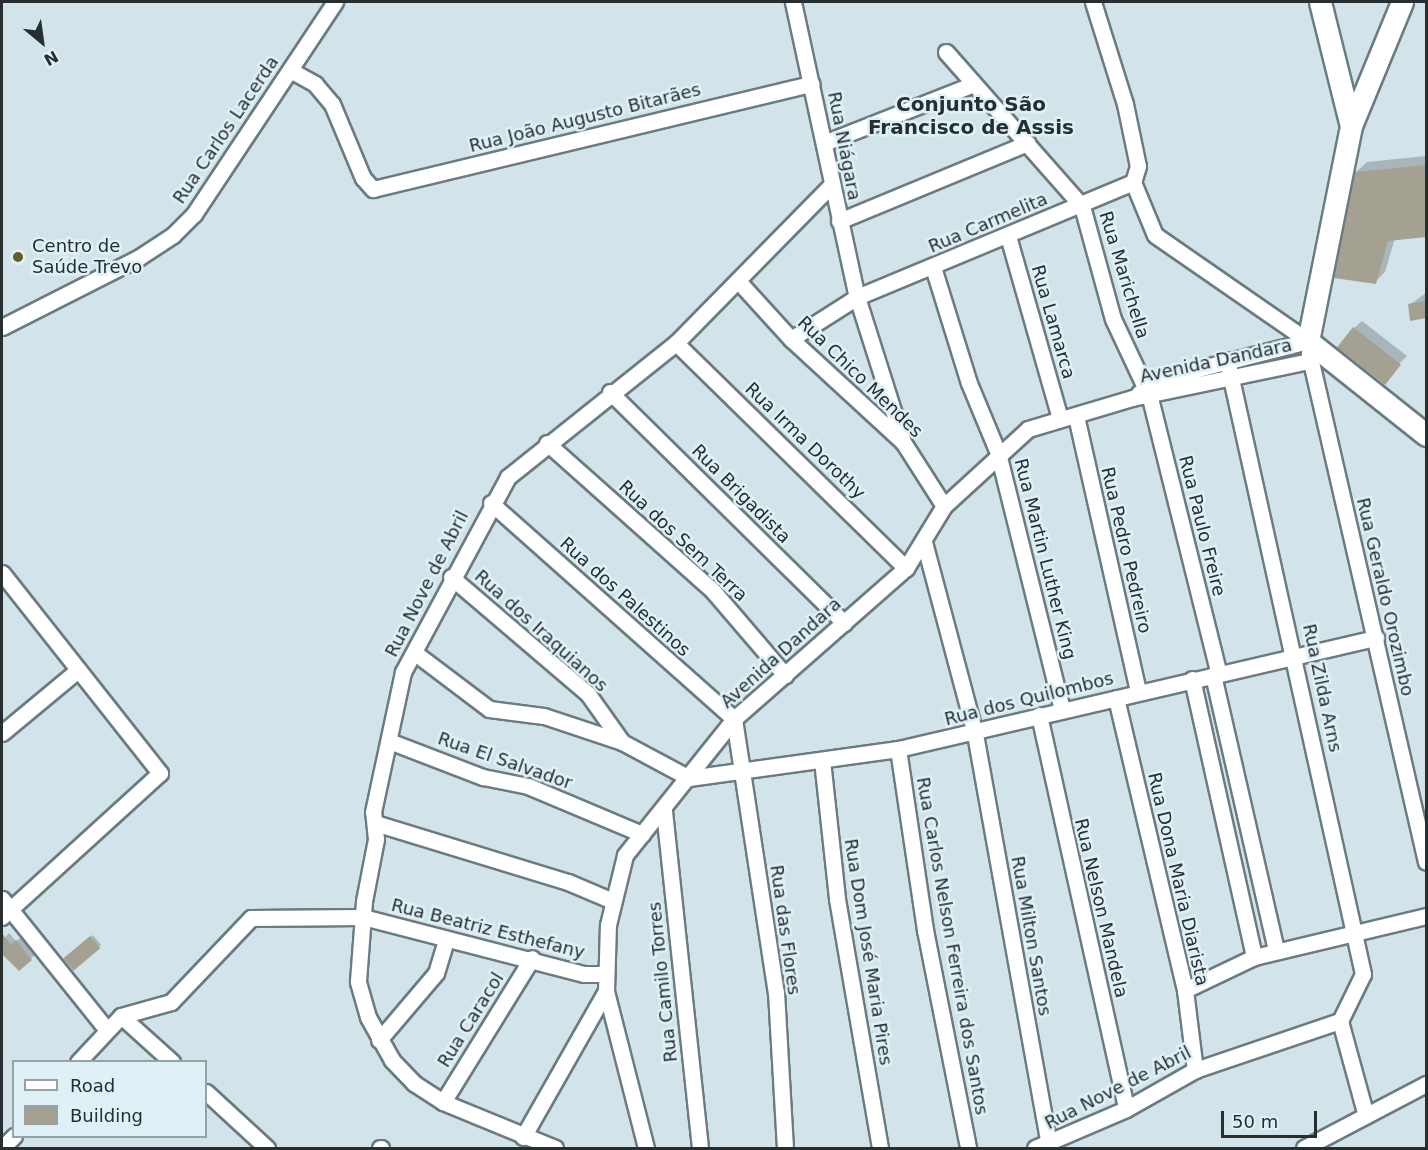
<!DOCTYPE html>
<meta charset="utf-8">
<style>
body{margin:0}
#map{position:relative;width:1428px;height:1150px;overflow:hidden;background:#d2e4ea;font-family:"DejaVu Sans",sans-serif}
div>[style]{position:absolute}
.shadow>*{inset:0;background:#0003;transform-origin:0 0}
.building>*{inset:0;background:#a4a193;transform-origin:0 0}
.roads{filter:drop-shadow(2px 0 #6b7b81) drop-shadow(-2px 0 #6b7b81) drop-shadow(0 2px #6b7b81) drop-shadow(0 -2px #6b7b81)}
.street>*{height:15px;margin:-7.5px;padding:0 7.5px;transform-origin:7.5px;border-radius:7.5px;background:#fff}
.secondary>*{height:21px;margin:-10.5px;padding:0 10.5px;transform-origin:10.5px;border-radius:10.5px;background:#fff}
.dots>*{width:16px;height:16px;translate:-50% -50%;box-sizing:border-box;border:3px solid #dff1f7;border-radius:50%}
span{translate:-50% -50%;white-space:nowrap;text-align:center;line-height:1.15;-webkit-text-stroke:5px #dff1f7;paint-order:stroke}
.street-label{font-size:18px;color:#272e30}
.poi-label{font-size:18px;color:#272e30}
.left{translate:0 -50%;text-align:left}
.neighbourhood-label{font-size:20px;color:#272e30;font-weight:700}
.frame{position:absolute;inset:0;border:3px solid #272e30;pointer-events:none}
.legend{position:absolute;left:12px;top:1060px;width:195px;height:78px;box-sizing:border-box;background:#dff1f7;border:2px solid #95a3a7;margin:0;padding:8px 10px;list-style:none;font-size:18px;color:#272e30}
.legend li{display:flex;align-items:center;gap:12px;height:30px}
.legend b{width:30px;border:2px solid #95a3a7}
.north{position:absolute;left:12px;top:12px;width:60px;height:60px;-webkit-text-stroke:4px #dff1f7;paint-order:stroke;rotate:151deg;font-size:16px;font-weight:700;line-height:24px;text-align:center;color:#272e30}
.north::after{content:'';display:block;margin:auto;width:21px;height:27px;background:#272e30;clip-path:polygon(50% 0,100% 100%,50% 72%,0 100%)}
.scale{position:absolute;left:1221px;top:1111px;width:96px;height:27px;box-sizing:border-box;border:3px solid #272e30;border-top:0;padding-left:8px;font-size:18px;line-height:21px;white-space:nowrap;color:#272e30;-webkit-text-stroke:4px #dff1f7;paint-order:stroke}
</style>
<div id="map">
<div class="shadow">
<div style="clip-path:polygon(1426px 156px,1426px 236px,1395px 238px,1385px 272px,1375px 282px,1356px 172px,1367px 162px)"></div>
<div style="clip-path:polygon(1426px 293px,1426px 317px,1412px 319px,1409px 305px)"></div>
<div style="clip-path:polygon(1362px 321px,1407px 356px,1382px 381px,1354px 328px)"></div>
<div style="clip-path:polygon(9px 933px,16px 941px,22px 937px,36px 954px,19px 969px,2px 952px,2px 941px)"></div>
<div style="left:93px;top:935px;width:13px;height:36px;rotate:51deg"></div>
</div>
<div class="building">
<div style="clip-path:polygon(1426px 165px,1426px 237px,1388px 241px,1376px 284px,1334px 278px,1355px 172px)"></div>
<div style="clip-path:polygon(1426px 301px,1426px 318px,1410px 321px,1408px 304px)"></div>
<div style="left:1353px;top:327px;width:61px;height:26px;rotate:38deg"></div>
<div style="clip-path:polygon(2px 933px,11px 945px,16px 940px,32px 960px,19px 971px,2px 954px)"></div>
<div style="left:90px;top:936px;width:16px;height:35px;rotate:50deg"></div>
</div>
<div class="roads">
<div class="street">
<div style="left:793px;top:2px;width:302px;rotate:77.8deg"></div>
<div style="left:857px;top:297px;width:152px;rotate:72.4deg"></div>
<div style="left:1093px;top:2px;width:107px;rotate:72.6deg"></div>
<div style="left:1125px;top:104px;width:63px;rotate:78.2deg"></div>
<div style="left:1138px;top:166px;width:17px;rotate:107deg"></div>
<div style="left:1133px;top:182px;width:57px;rotate:67.5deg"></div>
<div style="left:1155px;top:235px;width:186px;rotate:34.7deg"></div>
<div style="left:946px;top:52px;width:205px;rotate:48.6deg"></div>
<div style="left:1082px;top:206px;width:117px;rotate:74.7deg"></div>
<div style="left:1113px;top:319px;width:87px;rotate:64.9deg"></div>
<div style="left:1150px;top:398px;width:284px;rotate:76deg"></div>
<div style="left:290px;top:70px;width:29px;rotate:29deg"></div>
<div style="left:315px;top:84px;width:26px;rotate:50deg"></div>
<div style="left:332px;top:104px;width:80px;rotate:67.3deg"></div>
<div style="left:363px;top:178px;width:15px;rotate:48deg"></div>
<div style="left:373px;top:189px;width:451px;rotate:-13.5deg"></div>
<div style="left:824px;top:143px;width:161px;rotate:-21.5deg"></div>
<div style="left:839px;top:221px;width:204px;rotate:-22.5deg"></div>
<div style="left:1008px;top:236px;width:190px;rotate:74.1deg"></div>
<div style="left:933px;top:267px;width:121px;rotate:72.8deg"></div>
<div style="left:969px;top:383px;width:76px;rotate:67.5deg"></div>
<div style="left:998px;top:453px;width:265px;rotate:76deg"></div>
<div style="left:740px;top:283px;width:76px;rotate:47.7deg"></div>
<div style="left:791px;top:339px;width:152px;rotate:42.6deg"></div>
<div style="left:903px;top:442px;width:76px;rotate:57.4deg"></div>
<div style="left:2px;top:327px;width:153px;rotate:-26.9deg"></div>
<div style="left:138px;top:258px;width:42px;rotate:-33.3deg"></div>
<div style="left:173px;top:235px;width:30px;rotate:-45deg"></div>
<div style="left:194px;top:214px;width:255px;rotate:-56.4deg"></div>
<div style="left:791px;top:339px;width:78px;rotate:-32.5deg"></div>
<div style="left:857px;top:297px;width:299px;rotate:-22.6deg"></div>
<div style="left:676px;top:343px;width:322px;rotate:44.4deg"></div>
<div style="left:1309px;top:353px;width:522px;rotate:77.05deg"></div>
<div style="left:1227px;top:360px;width:629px;rotate:77.51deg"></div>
<div style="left:1363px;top:974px;width:52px;rotate:116.1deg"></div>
<div style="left:610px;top:392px;width:329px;rotate:44.6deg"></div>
<div style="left:1139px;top:393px;width:64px;rotate:-22.1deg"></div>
<div style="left:1198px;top:369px;width:114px;rotate:-14.3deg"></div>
<div style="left:1076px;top:416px;width:283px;rotate:77.3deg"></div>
<div style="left:547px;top:443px;width:222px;rotate:41.7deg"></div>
<div style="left:713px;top:591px;width:111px;rotate:49.4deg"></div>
<div style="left:491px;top:503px;width:325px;rotate:41.6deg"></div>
<div style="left:734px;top:719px;width:276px;rotate:81.3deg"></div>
<div style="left:776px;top:992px;width:156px;rotate:86.7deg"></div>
<div style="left:924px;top:542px;width:199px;rotate:75.1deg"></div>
<div style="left:975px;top:734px;width:418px;rotate:79.8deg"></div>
<div style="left:2px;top:573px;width:255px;rotate:51.7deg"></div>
<div style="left:160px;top:773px;width:214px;rotate:137.7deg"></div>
<div style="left:451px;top:577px;width:180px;rotate:40.5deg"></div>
<div style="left:588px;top:694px;width:59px;rotate:54.7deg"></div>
<div style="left:622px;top:742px;width:76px;rotate:28.2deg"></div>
<div style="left:689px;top:778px;width:211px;rotate:-7.9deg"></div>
<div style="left:898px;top:749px;width:491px;rotate:-13.1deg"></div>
<div style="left:415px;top:653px;width:93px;rotate:37.1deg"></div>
<div style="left:489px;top:709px;width:55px;rotate:7.3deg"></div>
<div style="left:544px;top:716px;width:82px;rotate:18.4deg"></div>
<div style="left:1213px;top:675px;width:283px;rotate:77.1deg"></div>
<div style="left:1192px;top:679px;width:285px;rotate:77.4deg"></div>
<div style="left:1116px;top:698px;width:300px;rotate:76.7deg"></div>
<div style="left:1185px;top:990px;width:81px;rotate:82.9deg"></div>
<div style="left:1039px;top:715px;width:403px;rotate:77.5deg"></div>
<div style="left:2px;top:733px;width:99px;rotate:-39.7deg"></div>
<div style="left:389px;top:741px;width:101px;rotate:21deg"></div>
<div style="left:483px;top:777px;width:46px;rotate:11.3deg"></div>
<div style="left:528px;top:786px;width:124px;rotate:22.8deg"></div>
<div style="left:898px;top:749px;width:183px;rotate:81.5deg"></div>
<div style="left:925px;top:930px;width:222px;rotate:78.8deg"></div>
<div style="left:822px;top:760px;width:140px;rotate:83.8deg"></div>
<div style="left:837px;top:899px;width:253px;rotate:80.2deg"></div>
<div style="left:664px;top:811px;width:339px;rotate:83.9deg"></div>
<div style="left:375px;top:823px;width:202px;rotate:17deg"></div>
<div style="left:568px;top:882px;width:49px;rotate:22.9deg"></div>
<div style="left:2px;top:899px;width:166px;rotate:51.3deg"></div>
<div style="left:1185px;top:990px;width:76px;rotate:-25.6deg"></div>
<div style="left:1254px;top:957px;width:177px;rotate:-13.4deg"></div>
<div style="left:121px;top:1016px;width:69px;rotate:42deg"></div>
<div style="left:379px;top:1040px;width:88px;rotate:-49.6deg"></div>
<div style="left:436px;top:973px;width:34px;rotate:-73deg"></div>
<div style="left:78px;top:1062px;width:63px;rotate:-46.9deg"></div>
<div style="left:121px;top:1016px;width:52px;rotate:-15.6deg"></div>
<div style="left:171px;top:1002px;width:116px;rotate:-46.4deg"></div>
<div style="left:251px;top:918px;width:112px;rotate:-0.5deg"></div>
<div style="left:363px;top:917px;width:228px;rotate:14.5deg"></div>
<div style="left:584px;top:974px;width:20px"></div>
<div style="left:206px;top:1092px;width:83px;rotate:42.6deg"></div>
<div style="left:443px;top:1102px;width:169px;rotate:-58.3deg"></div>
<div style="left:523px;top:1137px;width:168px;rotate:-60.4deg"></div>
<div style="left:2px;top:1148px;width:17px;rotate:-45deg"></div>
<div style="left:380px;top:1148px;width:1px"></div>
<div style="left:555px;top:1148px;width:121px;rotate:-157.7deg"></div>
<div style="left:443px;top:1102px;width:35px;rotate:-147deg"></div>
<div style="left:414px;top:1083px;width:32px;rotate:-134deg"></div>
<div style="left:392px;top:1060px;width:49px;rotate:-119.2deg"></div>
<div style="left:368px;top:1017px;width:37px;rotate:-106deg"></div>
<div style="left:358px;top:981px;width:80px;rotate:-85.7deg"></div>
<div style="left:364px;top:901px;width:63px;rotate:-79deg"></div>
<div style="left:376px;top:839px;width:27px;rotate:-96deg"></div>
<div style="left:373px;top:812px;width:143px;rotate:-77.9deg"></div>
<div style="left:403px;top:672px;width:221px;rotate:-61.7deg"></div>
<div style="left:508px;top:477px;width:215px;rotate:-38.6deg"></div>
<div style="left:676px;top:343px;width:223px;rotate:-45.5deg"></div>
<div style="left:646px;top:1148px;width:162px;rotate:-104.3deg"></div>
<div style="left:606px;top:991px;width:66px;rotate:-88.3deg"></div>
<div style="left:608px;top:925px;width:72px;rotate:-76.3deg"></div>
<div style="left:625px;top:855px;width:174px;rotate:-51.3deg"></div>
<div style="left:734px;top:719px;width:229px;rotate:-41.3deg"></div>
<div style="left:906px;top:568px;width:73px;rotate:-58.5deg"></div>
<div style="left:944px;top:506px;width:114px;rotate:-42.5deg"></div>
<div style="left:1028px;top:429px;width:109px;rotate:-16.6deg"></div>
<div style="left:1132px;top:398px;width:181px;rotate:-11.8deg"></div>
<div style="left:1035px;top:1148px;width:99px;rotate:-23.2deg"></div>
<div style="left:1126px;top:1109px;width:79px;rotate:-29.5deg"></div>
<div style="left:1195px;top:1070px;width:153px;rotate:-18.7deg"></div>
<div style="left:1340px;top:1021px;width:98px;rotate:74.7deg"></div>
<div style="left:1304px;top:1148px;width:138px;rotate:-27.7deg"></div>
</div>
<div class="secondary">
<div style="left:1320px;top:2px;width:128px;rotate:76deg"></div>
<div style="left:1402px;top:2px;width:134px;rotate:112.4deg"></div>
<div style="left:1351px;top:126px;width:219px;rotate:101.3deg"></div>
<div style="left:1308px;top:341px;width:151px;rotate:38.5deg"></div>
</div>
</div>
<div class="dots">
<div style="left:18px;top:257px;background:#665c28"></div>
</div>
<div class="street-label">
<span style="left:585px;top:118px;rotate:-14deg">Rua João Augusto Bitarães</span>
<span style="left:226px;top:130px;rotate:-56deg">Rua Carlos Lacerda</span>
<span style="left:844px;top:146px;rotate:79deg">Rua Niágara</span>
<span style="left:988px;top:223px;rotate:-23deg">Rua Carmelita</span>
<span style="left:1124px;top:275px;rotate:73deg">Rua Marichella</span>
<span style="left:1053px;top:322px;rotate:74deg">Rua Lamarca</span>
<span style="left:1216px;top:361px;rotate:-12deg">Avenida Dandara</span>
<span style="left:860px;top:377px;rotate:44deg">Rua Chico Mendes</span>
<span style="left:805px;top:441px;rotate:44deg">Rua Irma Dorothy</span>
<span style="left:741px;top:494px;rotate:45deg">Rua Brigadista</span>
<span style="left:1202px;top:526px;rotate:76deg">Rua Paulo Freire</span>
<span style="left:683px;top:541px;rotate:43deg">Rua dos Sem Terra</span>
<span style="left:1126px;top:550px;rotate:77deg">Rua Pedro Pedreiro</span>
<span style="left:1045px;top:559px;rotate:76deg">Rua Martin Luther King</span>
<span style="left:427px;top:584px;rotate:-63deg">Rua Nove de Abril</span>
<span style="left:625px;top:597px;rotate:42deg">Rua dos Palestinos</span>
<span style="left:1385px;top:597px;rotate:77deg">Rua Geraldo Orozimbo</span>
<span style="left:541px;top:631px;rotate:42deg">Rua dos Iraquianos</span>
<span style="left:781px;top:653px;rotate:-42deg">Avenida Dandara</span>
<span style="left:1322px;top:688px;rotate:78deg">Rua Zilda Arns</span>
<span style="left:1029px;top:699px;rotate:-14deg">Rua dos Quilombos</span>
<span style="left:505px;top:761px;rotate:19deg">Rua El Salvador</span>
<span style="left:1178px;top:879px;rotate:77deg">Rua Dona Maria Diarista</span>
<span style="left:1101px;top:908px;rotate:77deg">Rua Nelson Mandela</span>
<span style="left:488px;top:929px;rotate:14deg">Rua Beatriz Esthefany</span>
<span style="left:785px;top:930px;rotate:82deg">Rua das Flores</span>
<span style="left:1031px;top:936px;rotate:80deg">Rua Milton Santos</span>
<span style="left:952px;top:946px;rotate:80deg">Rua Carlos Nelson Ferreira dos Santos</span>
<span style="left:868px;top:952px;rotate:81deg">Rua Dom José Maria Pires</span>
<span style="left:663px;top:982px;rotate:-96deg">Rua Camilo Torres</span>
<span style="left:471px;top:1020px;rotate:-58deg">Rua Caracol</span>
<span style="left:1118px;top:1088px;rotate:-27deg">Rua Nove de Abril</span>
</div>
<div class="poi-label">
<span class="left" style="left:32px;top:257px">Centro de<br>Saúde Trevo</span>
</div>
<div class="neighbourhood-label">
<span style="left:971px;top:116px">Conjunto São<br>Francisco de Assis</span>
</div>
<div class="frame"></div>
<ul class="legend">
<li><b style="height:8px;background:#fff"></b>Road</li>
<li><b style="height:16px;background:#a4a193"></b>Building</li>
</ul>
<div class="north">N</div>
<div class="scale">50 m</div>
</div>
